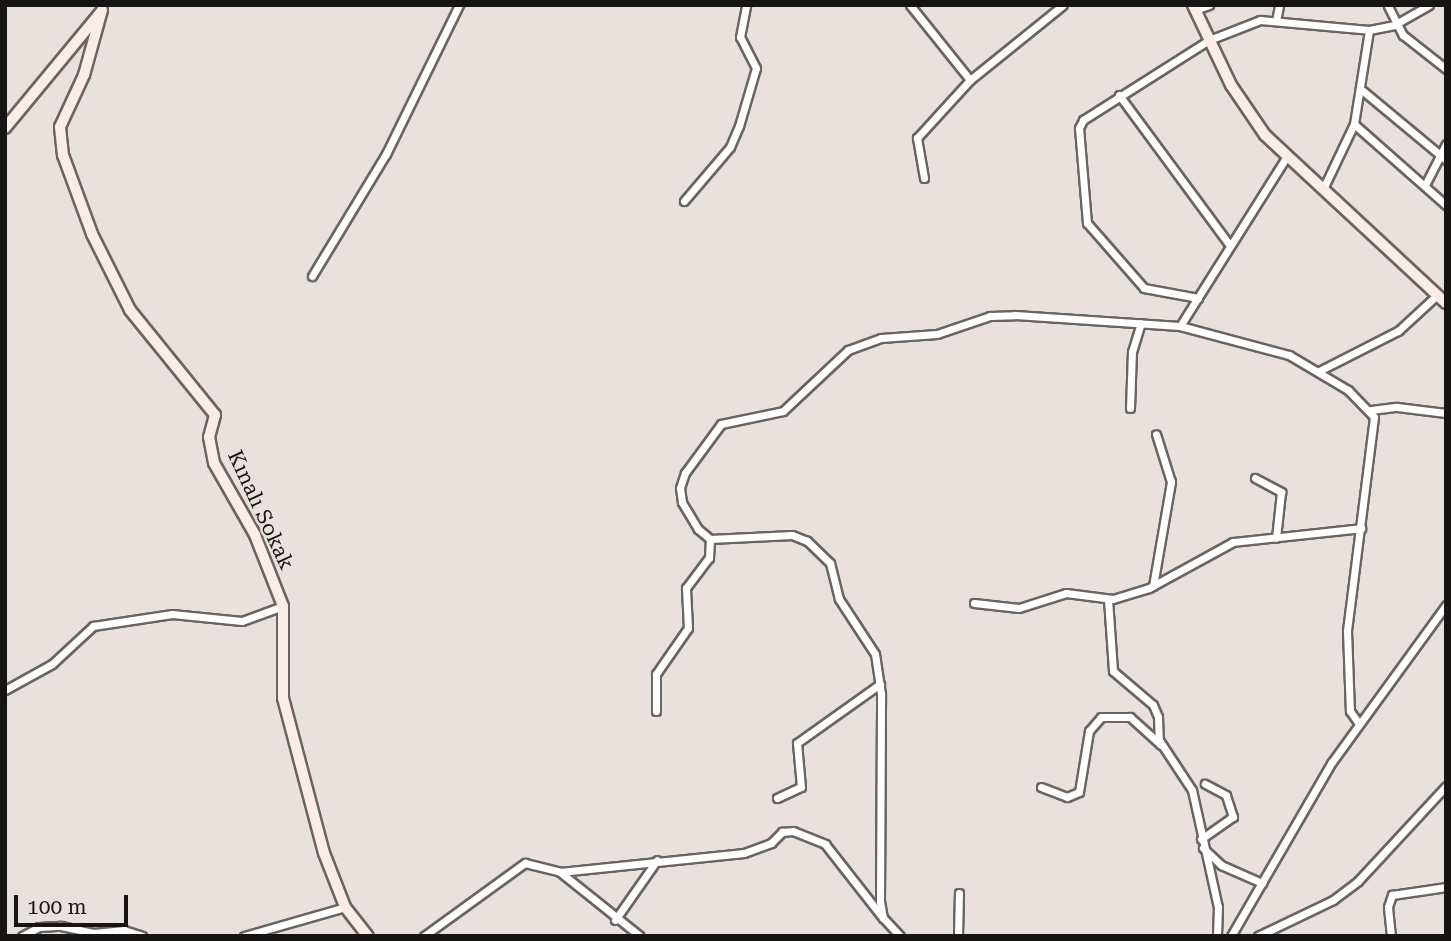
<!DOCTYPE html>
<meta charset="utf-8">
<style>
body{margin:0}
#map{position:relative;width:1451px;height:941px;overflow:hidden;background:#e8e1de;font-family:"Roboto Serif",serif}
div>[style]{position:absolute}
.roads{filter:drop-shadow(2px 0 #6a6462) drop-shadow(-2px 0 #6a6462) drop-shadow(0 2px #6a6462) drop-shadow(0 -2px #6a6462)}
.street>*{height:7px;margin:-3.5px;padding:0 3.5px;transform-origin:3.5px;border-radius:3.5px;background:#fff}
.secondary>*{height:10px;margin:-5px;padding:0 5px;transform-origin:5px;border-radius:5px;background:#fbece7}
span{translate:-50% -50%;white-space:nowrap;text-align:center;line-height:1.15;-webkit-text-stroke:5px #e8e1de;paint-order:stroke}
.street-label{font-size:21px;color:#171514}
.frame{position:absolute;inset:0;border:7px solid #171514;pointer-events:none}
.scale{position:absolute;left:14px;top:895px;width:114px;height:32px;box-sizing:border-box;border:4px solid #171514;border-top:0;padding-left:9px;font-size:21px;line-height:24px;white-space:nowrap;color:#171514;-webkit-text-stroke:5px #e8e1de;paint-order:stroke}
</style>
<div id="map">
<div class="roads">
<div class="street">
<div style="left:910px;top:5px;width:96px;rotate:51.3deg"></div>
<div style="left:970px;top:80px;width:119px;rotate:-38.9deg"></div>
<div style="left:1388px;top:6px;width:33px;rotate:63deg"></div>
<div style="left:1403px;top:35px;width:55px;rotate:38.3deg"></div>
<div style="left:1195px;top:10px;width:15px;rotate:-20deg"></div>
<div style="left:1276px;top:21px;width:16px;rotate:-79deg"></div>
<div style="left:1363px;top:91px;width:108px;rotate:39.7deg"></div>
<div style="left:1119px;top:95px;width:184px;rotate:53.6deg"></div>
<div style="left:1354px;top:124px;width:123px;rotate:41.4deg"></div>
<div style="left:924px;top:178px;width:41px;rotate:-99.9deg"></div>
<div style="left:917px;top:138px;width:79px;rotate:-47.6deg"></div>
<div style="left:1425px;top:185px;width:46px;rotate:-62.9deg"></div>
<div style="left:1323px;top:189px;width:72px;rotate:-64.5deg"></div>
<div style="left:1354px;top:124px;width:95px;rotate:-80.9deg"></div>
<div style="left:684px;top:201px;width:71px;rotate:-49.6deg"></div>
<div style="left:730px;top:147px;width:23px;rotate:-67deg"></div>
<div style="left:739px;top:126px;width:60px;rotate:-73.7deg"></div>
<div style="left:756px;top:68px;width:35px;rotate:-117deg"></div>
<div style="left:740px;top:37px;width:33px;rotate:-79deg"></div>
<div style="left:312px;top:276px;width:143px;rotate:-58.8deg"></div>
<div style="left:386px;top:154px;width:166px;rotate:-63.9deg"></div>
<div style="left:1198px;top:298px;width:55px;rotate:-169.5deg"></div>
<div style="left:1144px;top:288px;width:86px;rotate:-131.2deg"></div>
<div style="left:1087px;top:223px;width:95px;rotate:-94.8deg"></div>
<div style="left:1079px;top:128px;width:9px;rotate:-63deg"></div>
<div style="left:1083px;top:120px;width:149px;rotate:-32.4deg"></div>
<div style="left:1209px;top:40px;width:55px;rotate:-21.4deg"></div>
<div style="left:1260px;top:20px;width:109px;rotate:5.2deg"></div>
<div style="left:1369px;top:30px;width:25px;rotate:-11deg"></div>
<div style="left:1394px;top:25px;width:40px;rotate:-29.7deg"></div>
<div style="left:1180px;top:326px;width:113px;rotate:14.9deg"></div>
<div style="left:1289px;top:355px;width:69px;rotate:30.7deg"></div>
<div style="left:1348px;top:390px;width:37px;rotate:46deg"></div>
<div style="left:1374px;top:417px;width:216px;rotate:97.2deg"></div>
<div style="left:1347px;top:631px;width:80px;rotate:87.9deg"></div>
<div style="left:1350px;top:711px;width:16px;rotate:55deg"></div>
<div style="left:1319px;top:371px;width:89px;rotate:-26.9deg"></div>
<div style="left:1398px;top:331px;width:53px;rotate:-42.7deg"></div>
<div style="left:1130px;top:408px;width:56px;rotate:-88deg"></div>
<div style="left:1132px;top:352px;width:30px;rotate:-73deg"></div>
<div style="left:1371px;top:410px;width:26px;rotate:-7deg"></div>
<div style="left:1397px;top:407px;width:49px;rotate:7deg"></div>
<div style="left:1255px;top:478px;width:30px;rotate:28deg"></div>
<div style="left:1281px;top:492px;width:46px;rotate:96.2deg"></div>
<div style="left:1153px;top:586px;width:106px;rotate:-80.2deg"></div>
<div style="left:1171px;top:482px;width:50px;rotate:-107.4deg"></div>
<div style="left:1108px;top:599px;width:72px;rotate:86deg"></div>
<div style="left:1113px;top:671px;width:52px;rotate:40.4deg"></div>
<div style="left:1153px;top:705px;width:13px;rotate:67deg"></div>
<div style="left:1158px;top:717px;width:23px;rotate:88deg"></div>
<div style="left:1159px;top:740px;width:60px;rotate:56.6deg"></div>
<div style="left:1192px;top:790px;width:120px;rotate:77.5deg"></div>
<div style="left:1218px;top:907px;width:29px;rotate:92deg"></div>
<div style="left:974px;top:603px;width:45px;rotate:6.3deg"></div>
<div style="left:1019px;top:608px;width:49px;rotate:-17.7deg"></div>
<div style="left:1066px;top:593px;width:47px;rotate:7.3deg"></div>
<div style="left:1113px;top:599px;width:38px;rotate:-17deg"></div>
<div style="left:1149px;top:588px;width:96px;rotate:-28.7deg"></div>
<div style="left:1233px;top:542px;width:129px;rotate:-6.2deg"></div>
<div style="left:5px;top:690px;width:54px;rotate:-29deg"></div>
<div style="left:52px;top:664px;width:56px;rotate:-42.8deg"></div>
<div style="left:93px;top:626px;width:80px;rotate:-8.6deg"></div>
<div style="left:172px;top:614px;width:70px;rotate:5.7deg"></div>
<div style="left:242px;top:621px;width:44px;rotate:-20.1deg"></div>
<div style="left:656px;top:711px;width:37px;rotate:-90deg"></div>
<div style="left:656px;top:674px;width:56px;rotate:-55.2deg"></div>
<div style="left:688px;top:628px;width:40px;rotate:-92.9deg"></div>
<div style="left:686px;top:588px;width:38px;rotate:-53deg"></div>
<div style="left:709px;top:558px;width:19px;rotate:-87deg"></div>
<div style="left:1041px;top:787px;width:28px;rotate:21deg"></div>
<div style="left:1067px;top:797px;width:13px;rotate:-23deg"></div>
<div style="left:1079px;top:792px;width:62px;rotate:-80.7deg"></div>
<div style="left:1089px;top:731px;width:18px;rotate:-49deg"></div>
<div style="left:1101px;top:717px;width:29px"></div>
<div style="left:1130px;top:717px;width:42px;rotate:42.1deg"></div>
<div style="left:777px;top:798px;width:26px;rotate:-25deg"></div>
<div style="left:801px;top:787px;width:44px;rotate:-95.2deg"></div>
<div style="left:797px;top:743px;width:102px;rotate:-35.4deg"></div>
<div style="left:1201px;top:839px;width:39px;rotate:-35deg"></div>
<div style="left:1233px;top:817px;width:23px;rotate:-108deg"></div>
<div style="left:1226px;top:795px;width:24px;rotate:-152deg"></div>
<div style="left:1203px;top:848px;width:25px;rotate:43deg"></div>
<div style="left:1221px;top:865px;width:45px;rotate:23.7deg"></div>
<div style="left:560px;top:872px;width:185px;rotate:-5.9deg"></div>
<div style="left:744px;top:853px;width:29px;rotate:-20deg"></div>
<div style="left:771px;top:843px;width:16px;rotate:-45deg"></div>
<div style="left:782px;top:832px;width:11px;rotate:-5deg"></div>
<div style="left:793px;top:831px;width:35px;rotate:22deg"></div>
<div style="left:825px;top:844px;width:94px;rotate:51.9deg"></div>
<div style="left:615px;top:920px;width:73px;rotate:-55deg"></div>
<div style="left:22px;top:936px;width:19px;rotate:-28deg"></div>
<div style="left:39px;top:927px;width:22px;rotate:-3deg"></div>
<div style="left:61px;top:926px;width:34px;rotate:12deg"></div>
<div style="left:94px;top:933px;width:30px;rotate:-6deg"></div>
<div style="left:124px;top:930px;width:19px;rotate:18deg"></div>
<div style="left:244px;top:936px;width:105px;rotate:-16deg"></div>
<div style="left:424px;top:936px;width:125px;rotate:-35.9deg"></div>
<div style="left:525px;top:863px;width:36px;rotate:14deg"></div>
<div style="left:560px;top:872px;width:102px;rotate:38.7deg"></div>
<div style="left:900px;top:936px;width:25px;rotate:-133deg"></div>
<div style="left:883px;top:918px;width:17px;rotate:-100deg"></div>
<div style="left:880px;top:901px;width:207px;rotate:-89.7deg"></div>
<div style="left:881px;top:694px;width:40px;rotate:-98.5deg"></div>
<div style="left:875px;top:654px;width:66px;rotate:-123.2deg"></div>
<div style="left:839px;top:599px;width:37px;rotate:-104deg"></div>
<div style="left:830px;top:563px;width:32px;rotate:-136deg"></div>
<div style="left:807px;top:541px;width:16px;rotate:-158deg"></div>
<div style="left:792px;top:535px;width:82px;rotate:177.2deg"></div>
<div style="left:710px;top:539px;width:16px;rotate:-140deg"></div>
<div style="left:698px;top:529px;width:31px;rotate:-121deg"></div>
<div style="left:682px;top:502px;width:14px;rotate:-98deg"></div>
<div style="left:680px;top:488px;width:16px;rotate:-72deg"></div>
<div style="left:685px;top:473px;width:61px;rotate:-53.7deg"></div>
<div style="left:721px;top:424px;width:63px;rotate:-11.8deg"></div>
<div style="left:783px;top:411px;width:89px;rotate:-43.2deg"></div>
<div style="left:848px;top:350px;width:35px;rotate:-20deg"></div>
<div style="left:881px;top:338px;width:56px;rotate:-4.1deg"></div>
<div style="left:937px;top:334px;width:56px;rotate:-18.8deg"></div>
<div style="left:990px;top:316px;width:25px;rotate:-2deg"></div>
<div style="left:1015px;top:315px;width:165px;rotate:3.8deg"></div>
<div style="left:1180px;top:326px;width:201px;rotate:-57.8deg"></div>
<div style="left:958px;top:936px;width:43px;rotate:-88.7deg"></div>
<div style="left:1231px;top:936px;width:201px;rotate:-59.9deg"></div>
<div style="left:1332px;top:762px;width:194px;rotate:-54deg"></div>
<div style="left:1258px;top:936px;width:83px;rotate:-25.6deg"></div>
<div style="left:1333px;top:900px;width:31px;rotate:-37deg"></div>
<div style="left:1358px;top:881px;width:129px;rotate:-47.2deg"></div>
<div style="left:1391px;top:936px;width:29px;rotate:-96deg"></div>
<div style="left:1388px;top:907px;width:13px;rotate:-72deg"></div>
<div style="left:1392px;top:895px;width:55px;rotate:-8.4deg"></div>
</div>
<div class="secondary">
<div style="left:1193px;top:5px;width:89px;rotate:64.6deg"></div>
<div style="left:1231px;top:85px;width:60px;rotate:55.8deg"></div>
<div style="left:1265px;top:135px;width:247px;rotate:42.9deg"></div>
<div style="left:102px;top:10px;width:67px;rotate:105.5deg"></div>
<div style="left:84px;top:75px;width:57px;rotate:114.8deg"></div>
<div style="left:60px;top:127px;width:28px;rotate:84deg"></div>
<div style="left:63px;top:155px;width:84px;rotate:69.8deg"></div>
<div style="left:92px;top:234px;width:85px;rotate:63.4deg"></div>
<div style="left:130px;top:310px;width:135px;rotate:51deg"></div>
<div style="left:215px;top:415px;width:23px;rotate:105deg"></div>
<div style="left:209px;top:437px;width:26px;rotate:79deg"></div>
<div style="left:214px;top:463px;width:83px;rotate:60.3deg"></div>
<div style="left:255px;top:535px;width:76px;rotate:68.5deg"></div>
<div style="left:283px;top:606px;width:92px;rotate:90deg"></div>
<div style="left:283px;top:698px;width:160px;rotate:75.2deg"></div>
<div style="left:324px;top:853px;width:58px;rotate:68.7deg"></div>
<div style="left:345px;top:907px;width:37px;rotate:52deg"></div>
<div style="left:5px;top:128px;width:151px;rotate:-50.4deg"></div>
</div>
</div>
<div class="street-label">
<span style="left:261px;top:510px;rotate:65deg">Kınalı Sokak</span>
</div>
<div class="frame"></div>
<div class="scale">100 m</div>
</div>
